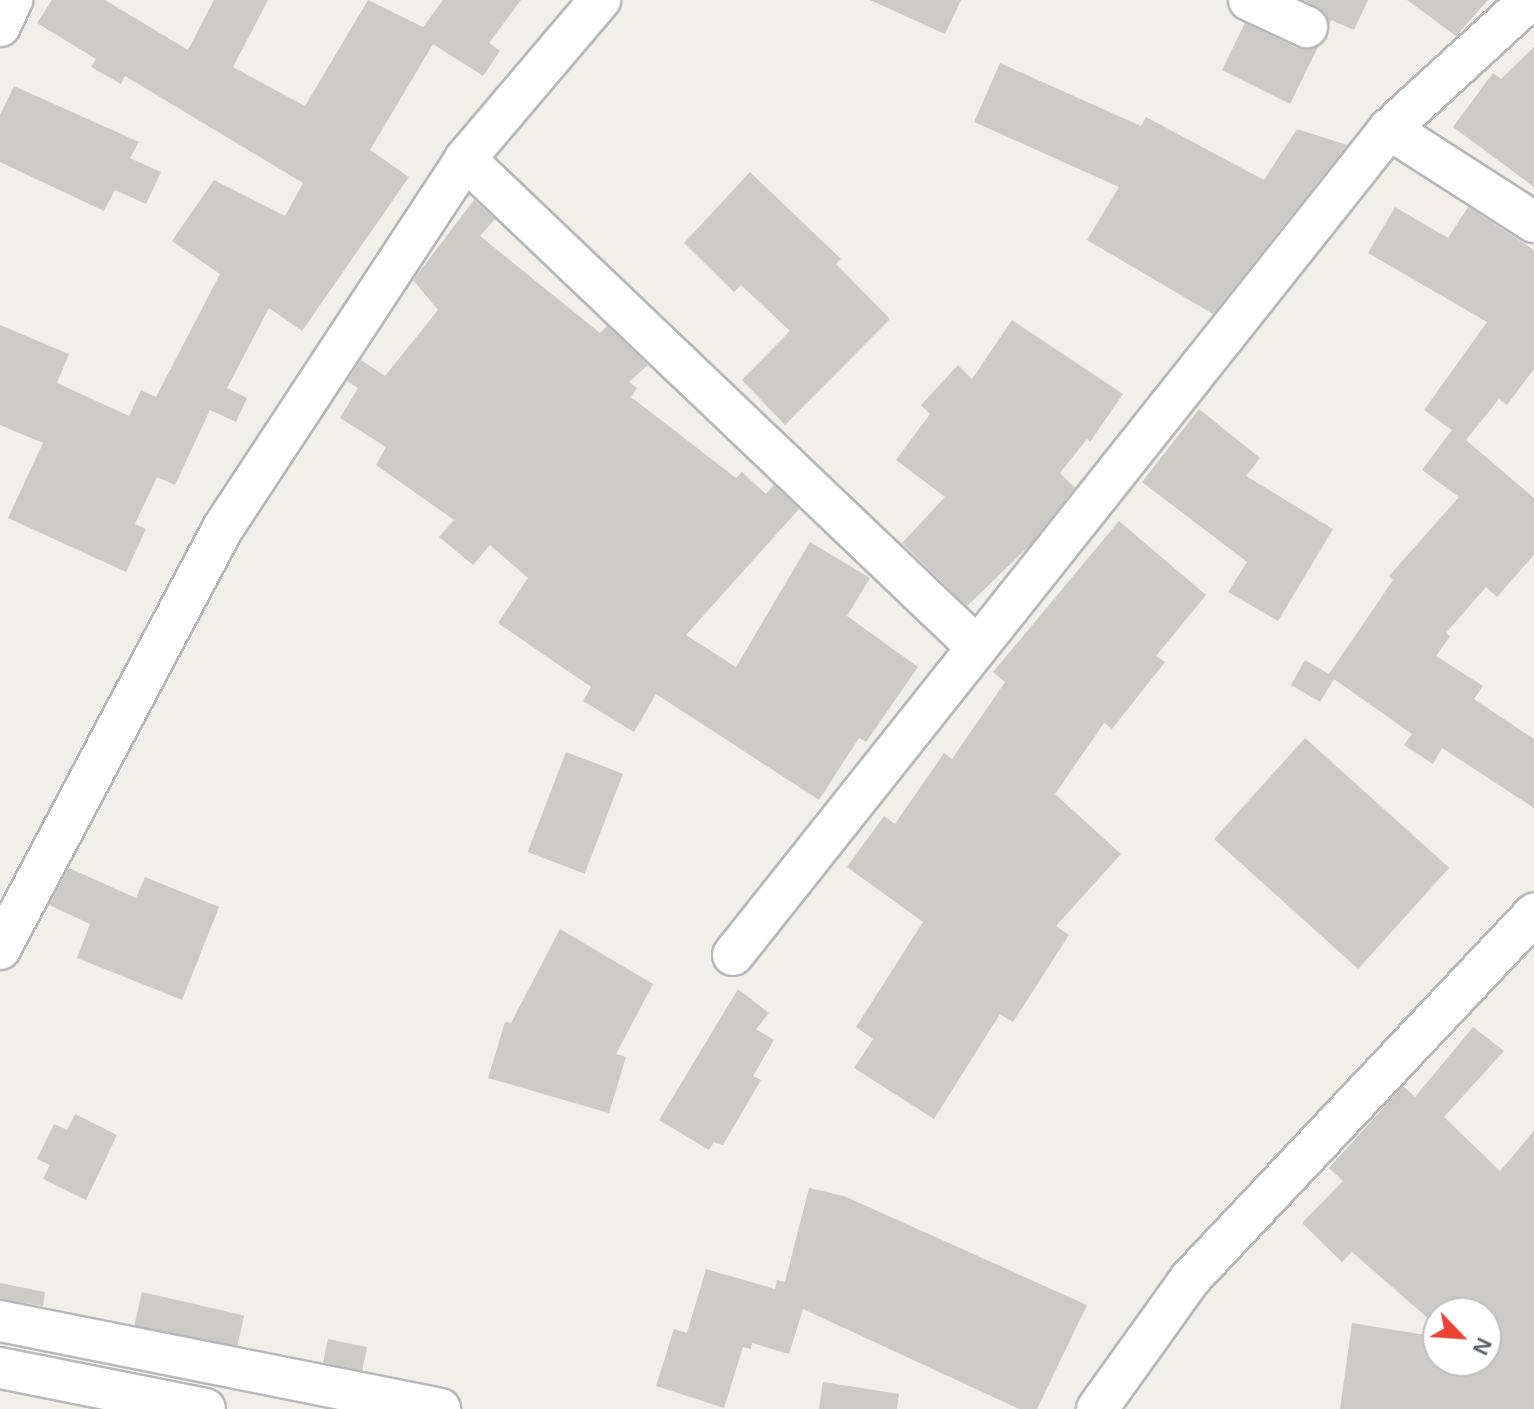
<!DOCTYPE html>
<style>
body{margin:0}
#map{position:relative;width:1534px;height:1409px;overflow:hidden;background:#f1efe8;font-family:Helvetica,sans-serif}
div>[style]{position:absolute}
.building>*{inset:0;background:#cccac5;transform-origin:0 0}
.roads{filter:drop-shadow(2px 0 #b5b8bc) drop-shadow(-2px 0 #b5b8bc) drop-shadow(0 2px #b5b8bc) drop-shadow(0 -2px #b5b8bc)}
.minor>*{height:40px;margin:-20px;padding:0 20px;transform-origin:20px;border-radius:20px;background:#fff}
span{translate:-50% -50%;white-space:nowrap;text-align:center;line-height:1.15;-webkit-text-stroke:7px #fff;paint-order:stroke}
.north{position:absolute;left:1422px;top:1297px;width:80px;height:80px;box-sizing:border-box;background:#fff;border:2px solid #bfc1c3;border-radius:50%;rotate:115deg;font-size:22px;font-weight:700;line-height:32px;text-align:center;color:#5f6368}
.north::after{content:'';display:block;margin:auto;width:28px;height:36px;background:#ea4335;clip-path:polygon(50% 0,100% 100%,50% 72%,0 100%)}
</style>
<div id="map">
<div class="building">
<div style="clip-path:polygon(52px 0,105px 0,188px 50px,214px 0,268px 0,233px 67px,305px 106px,368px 0,423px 27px,443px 0,521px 0,489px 43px,500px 51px,483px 76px,433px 44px,370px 150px,409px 177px,302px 331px,269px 308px,227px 388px,247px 398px,236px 422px,210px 410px,175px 485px,157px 477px,135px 524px,146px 529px,126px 572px,8px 518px,43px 443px,0 425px,0 325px,69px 354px,57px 383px,129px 416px,141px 390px,156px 397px,220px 274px,172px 241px,214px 180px,285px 216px,303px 183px,125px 76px,121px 84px,91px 67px,96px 59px,37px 23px)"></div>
<div style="clip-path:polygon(870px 0,961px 0,945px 34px)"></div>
<div style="clip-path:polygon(1304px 0,1368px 0,1354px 30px,1331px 20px,1330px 24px,1325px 13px)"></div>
<div style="clip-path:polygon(1407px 0,1488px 0,1456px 36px)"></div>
<div style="clip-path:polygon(1245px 23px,1297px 48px,1318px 47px,1290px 104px,1222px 70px)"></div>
<div style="clip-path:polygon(1534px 47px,1534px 187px,1453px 127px,1493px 73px,1501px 79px)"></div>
<div style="clip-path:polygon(1000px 63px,1141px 126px,1146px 117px,1264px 180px,1297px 129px,1347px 145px,1213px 314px,1087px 240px,1119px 187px,974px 122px)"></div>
<div style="clip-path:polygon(14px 86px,139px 142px,130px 158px,161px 172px,146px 204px,115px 190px,104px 211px,0 162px,0 115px)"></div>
<div style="clip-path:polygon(750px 172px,841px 259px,836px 264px,890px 319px,785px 425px,742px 380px,790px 331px,741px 285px,734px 292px,684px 243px)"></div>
<div style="clip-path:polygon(474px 200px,495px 219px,480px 236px,600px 333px,607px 326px,648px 365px,629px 382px,637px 388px,631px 397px,736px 478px,742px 472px,766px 494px,774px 485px,799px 509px,686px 635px,736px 667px,810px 542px,870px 578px,847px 616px,918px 667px,866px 742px,859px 738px,819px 800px,656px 694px,634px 732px,583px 701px,591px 687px,498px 623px,528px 578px,490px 545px,473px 565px,439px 537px,454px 520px,376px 465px,386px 447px,340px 418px,358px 388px,347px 381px,361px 360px,385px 376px,438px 310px,413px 280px)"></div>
<div style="clip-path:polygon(1395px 207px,1448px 238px,1468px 207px,1534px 250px,1534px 369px,1507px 405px,1499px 399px,1466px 440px,1534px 498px,1534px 555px,1497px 597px,1486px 587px,1446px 633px,1450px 636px,1436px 656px,1483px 686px,1474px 699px,1534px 739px,1534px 808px,1442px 748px,1433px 764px,1404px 745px,1412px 734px,1334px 679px,1320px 702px,1291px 685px,1305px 660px,1329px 674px,1393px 580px,1389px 576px,1459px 497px,1422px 470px,1452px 430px,1424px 410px,1487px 322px,1368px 253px)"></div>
<div style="clip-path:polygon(1012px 320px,1123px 394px,1090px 442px,1087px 439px,1060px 473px,1075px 488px,1028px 547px,967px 606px,902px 543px,945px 497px,896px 460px,930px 414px,921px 405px,958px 365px,972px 379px)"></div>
<div style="clip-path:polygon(1199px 409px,1260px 458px,1246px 476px,1333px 529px,1278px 621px,1228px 592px,1247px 562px,1142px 482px)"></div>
<div style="clip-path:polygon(1119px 521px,1206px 595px,1156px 656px,1165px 662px,1112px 729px,1104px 723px,1055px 794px,1121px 854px,1056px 926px,1069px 935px,1013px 1022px,1000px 1014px,934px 1119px,854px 1068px,873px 1039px,856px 1027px,923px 922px,847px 867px,884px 816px,895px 824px,944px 753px,952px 759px,1005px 682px,993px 672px)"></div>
<div style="left:1305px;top:738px;width:194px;height:136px;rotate:42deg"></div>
<div style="left:566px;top:752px;width:61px;height:107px;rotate:21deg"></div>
<div style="clip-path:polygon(69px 868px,136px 898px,145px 877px,219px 907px,182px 1000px,77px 958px,90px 924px,49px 905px)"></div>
<div style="clip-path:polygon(560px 929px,653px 984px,616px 1054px,626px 1057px,609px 1113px,488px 1078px,505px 1022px,511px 1023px)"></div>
<div style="clip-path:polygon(738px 989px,769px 1013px,756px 1029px,774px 1040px,753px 1076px,761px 1080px,723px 1145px,714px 1142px,709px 1150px,659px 1120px)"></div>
<div style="clip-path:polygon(1473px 1027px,1504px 1051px,1444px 1117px,1500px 1171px,1534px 1131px,1534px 1409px,1340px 1409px,1352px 1323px,1438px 1337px,1438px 1361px,1486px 1361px,1486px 1313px,1438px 1313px,1438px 1327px,1352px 1252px,1342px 1262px,1302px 1223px,1343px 1181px,1329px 1168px,1403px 1086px,1415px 1097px)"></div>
<div style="clip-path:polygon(75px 1114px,117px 1135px,86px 1200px,43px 1179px,50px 1165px,37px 1159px,54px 1124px,67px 1130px)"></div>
<div style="clip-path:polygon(809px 1188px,844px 1196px,1087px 1305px,1037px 1409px,1019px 1409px,803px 1309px,789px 1354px,752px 1343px,751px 1349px,743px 1347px,724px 1408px,656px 1386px,674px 1329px,687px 1333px,706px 1269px,775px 1289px,777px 1280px,785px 1282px)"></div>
<div style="clip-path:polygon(0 1283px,45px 1292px,43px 1306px,0 1299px)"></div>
<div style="left:142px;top:1292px;width:105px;height:34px;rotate:13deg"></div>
<div style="left:328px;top:1339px;width:40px;height:24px;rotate:12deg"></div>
<div style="clip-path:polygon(823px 1382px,899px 1394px,897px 1409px,819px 1409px)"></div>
</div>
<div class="roads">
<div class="minor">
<div style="left:1249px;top:0;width:64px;rotate:25deg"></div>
<div style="left:0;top:26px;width:29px;rotate:-65deg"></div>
<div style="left:1389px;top:129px;width:172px;rotate:32.7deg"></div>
<div style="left:465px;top:159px;width:707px;rotate:43.63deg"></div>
<div style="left:0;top:949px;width:476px;rotate:-62.1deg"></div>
<div style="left:223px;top:528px;width:441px;rotate:-56.7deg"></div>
<div style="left:465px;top:159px;width:209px;rotate:-49.7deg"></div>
<div style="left:733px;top:955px;width:1055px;rotate:-51.54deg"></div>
<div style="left:1389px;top:129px;width:191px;rotate:-42.5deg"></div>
<div style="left:0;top:1321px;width:449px;rotate:11.3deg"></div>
<div style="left:0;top:1368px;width:209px;rotate:11.3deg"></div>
<div style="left:1097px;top:1409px;width:160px;rotate:-54.4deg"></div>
<div style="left:1190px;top:1279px;width:502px;rotate:-46.7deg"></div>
</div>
</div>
<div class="north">N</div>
</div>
